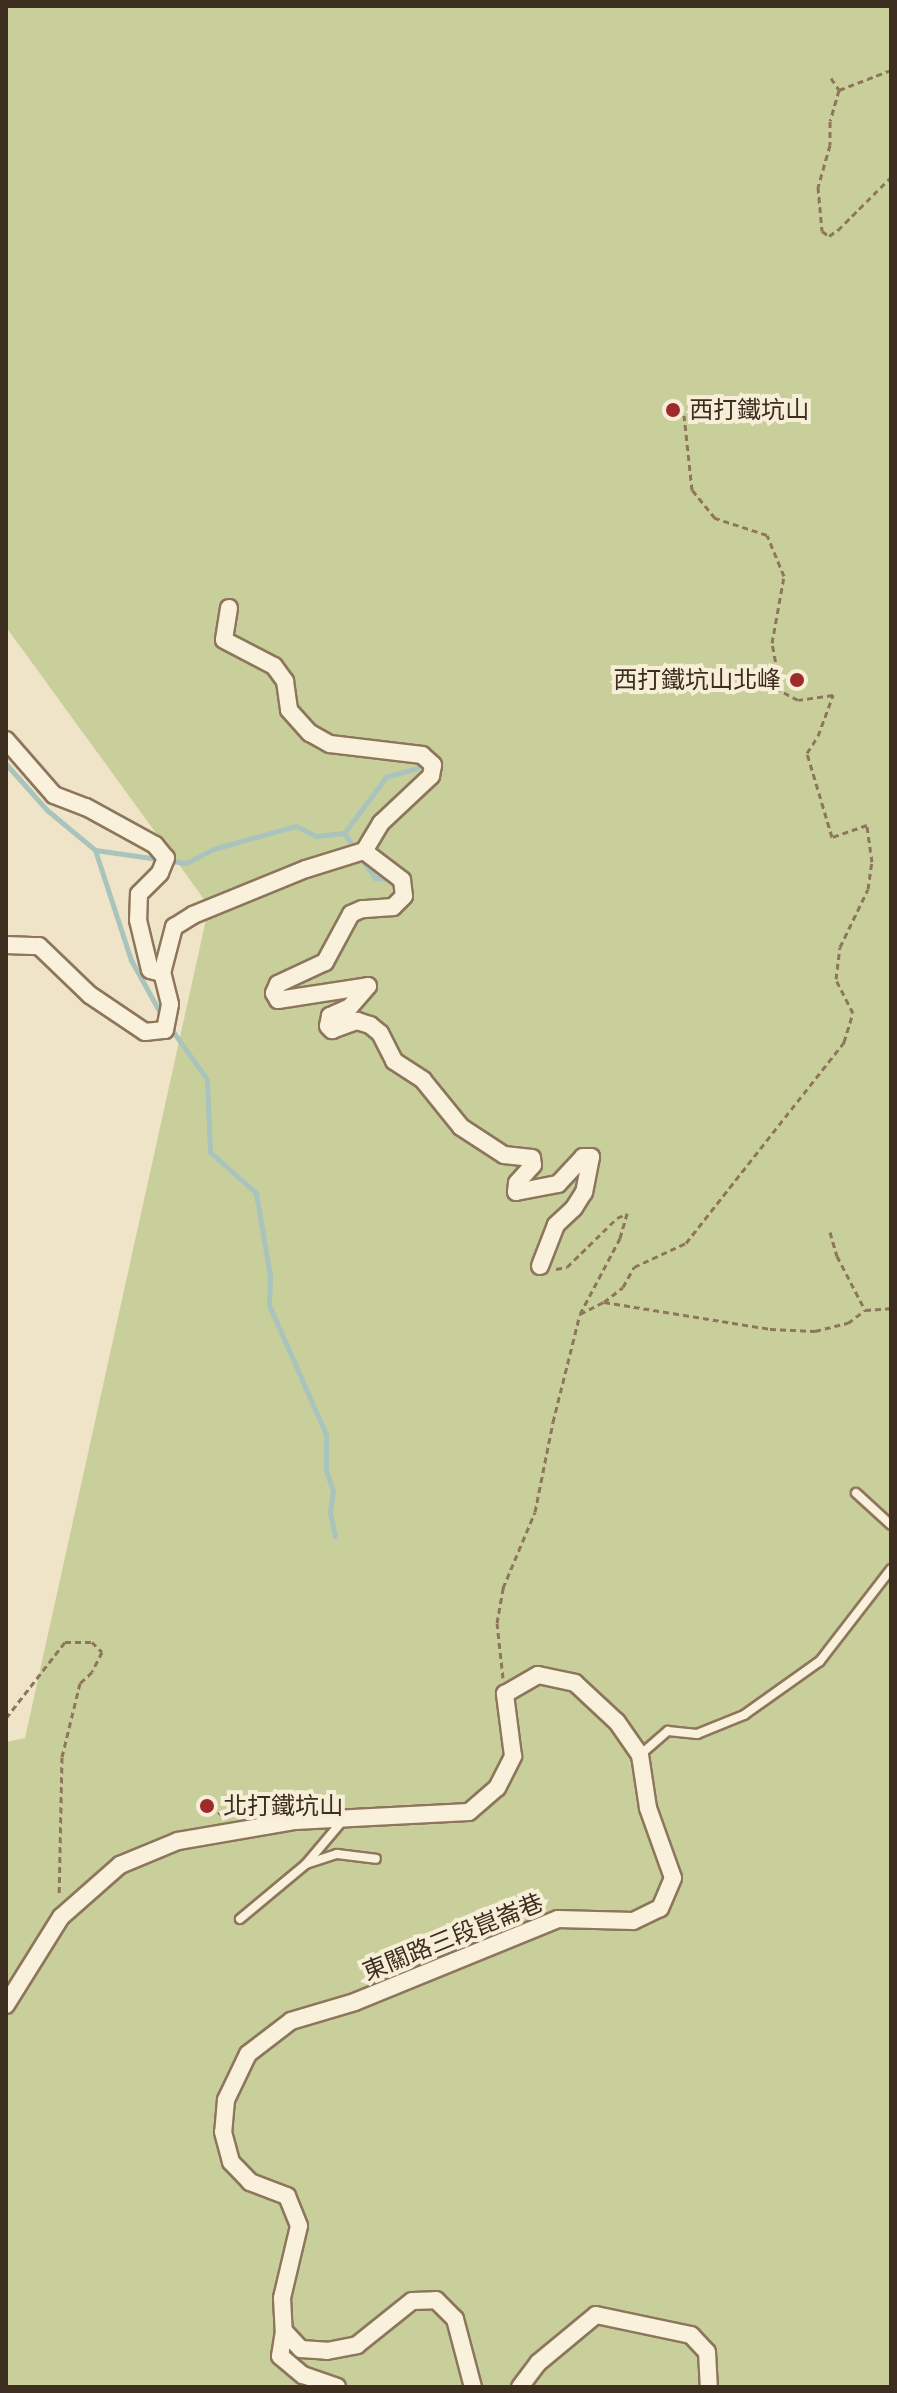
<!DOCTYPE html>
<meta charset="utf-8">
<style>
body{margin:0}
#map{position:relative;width:897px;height:2393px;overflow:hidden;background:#f0e4c8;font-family:"IBM Plex Serif","Noto Sans TC",serif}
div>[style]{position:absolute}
.green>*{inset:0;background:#c9cf9b}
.stream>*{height:5px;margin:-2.5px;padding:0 2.5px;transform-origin:2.5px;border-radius:2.5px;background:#a9c4bc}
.path>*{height:3px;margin-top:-1.5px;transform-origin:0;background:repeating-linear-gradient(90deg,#8d765c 0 6px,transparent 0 10px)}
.roads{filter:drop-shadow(2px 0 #8d765c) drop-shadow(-2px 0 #8d765c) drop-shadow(0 2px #8d765c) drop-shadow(0 -2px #8d765c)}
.service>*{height:8px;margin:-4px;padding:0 4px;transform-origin:4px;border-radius:4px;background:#faf1dc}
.minor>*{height:16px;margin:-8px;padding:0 8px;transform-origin:8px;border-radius:8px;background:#faf1dc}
.dots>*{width:22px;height:22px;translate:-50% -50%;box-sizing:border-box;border:4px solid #f7eed8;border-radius:50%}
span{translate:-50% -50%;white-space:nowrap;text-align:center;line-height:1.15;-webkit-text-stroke:8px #f7eed8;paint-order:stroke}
.poi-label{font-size:24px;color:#3d2e20}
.left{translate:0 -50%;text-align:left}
.right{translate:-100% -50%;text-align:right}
.street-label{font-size:24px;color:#3d2e20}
.frame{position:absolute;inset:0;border:8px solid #3d2e20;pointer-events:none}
</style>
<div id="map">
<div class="green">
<div style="clip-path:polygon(6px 6px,891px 6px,891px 2387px,6px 2387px,6px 1742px,25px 1738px,209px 906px,6px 627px)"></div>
</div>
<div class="stream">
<div style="left:6px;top:764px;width:62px;rotate:48.3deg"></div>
<div style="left:47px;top:810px;width:62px;rotate:39.8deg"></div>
<div style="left:95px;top:850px;width:116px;rotate:71.9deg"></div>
<div style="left:131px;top:960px;width:66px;rotate:61.1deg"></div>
<div style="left:344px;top:833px;width:19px;rotate:55deg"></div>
<div style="left:95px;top:850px;width:92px;rotate:8.1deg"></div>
<div style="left:186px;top:863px;width:30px;rotate:-27deg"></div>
<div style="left:213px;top:849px;width:86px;rotate:-15.5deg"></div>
<div style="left:296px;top:826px;width:22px;rotate:27deg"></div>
<div style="left:316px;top:836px;width:28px;rotate:-6deg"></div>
<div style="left:344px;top:833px;width:70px;rotate:-53.1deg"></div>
<div style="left:386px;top:777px;width:32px;rotate:-16deg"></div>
<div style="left:360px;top:857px;width:26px;rotate:54deg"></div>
<div style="left:375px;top:878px;width:13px;rotate:4deg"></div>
<div style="left:169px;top:1026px;width:65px;rotate:54.4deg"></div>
<div style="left:207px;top:1079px;width:73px;rotate:87.6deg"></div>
<div style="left:210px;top:1152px;width:62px;rotate:41.7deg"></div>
<div style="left:256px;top:1193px;width:84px;rotate:80.4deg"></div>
<div style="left:270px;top:1276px;width:29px;rotate:92deg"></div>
<div style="left:269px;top:1305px;width:141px;rotate:66.2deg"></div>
<div style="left:326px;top:1434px;width:36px;rotate:90deg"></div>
<div style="left:326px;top:1470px;width:22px;rotate:72deg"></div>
<div style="left:333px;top:1491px;width:22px;rotate:98deg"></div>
<div style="left:330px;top:1513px;width:24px;rotate:78deg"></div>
</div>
<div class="path">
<div style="left:831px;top:78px;width:14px;rotate:56deg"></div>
<div style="left:839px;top:90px;width:32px;rotate:106deg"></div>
<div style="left:830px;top:121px;width:24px;rotate:90deg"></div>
<div style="left:830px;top:145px;width:44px;rotate:105.9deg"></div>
<div style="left:818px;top:187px;width:44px;rotate:84.8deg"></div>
<div style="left:822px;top:231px;width:9px;rotate:36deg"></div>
<div style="left:829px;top:236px;width:11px;rotate:-34deg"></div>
<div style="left:838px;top:230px;width:75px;rotate:-45deg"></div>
<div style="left:839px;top:90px;width:56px;rotate:-21deg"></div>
<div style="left:830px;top:1232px;width:25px;rotate:74deg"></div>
<div style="left:837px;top:1256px;width:61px;rotate:62.6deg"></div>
<div style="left:556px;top:1269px;width:11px;rotate:-10deg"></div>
<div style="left:567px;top:1267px;width:70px;rotate:-44.4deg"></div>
<div style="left:617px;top:1218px;width:10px;rotate:-24deg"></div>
<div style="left:604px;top:1302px;width:24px;rotate:-38deg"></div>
<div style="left:623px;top:1287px;width:23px;rotate:-61deg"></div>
<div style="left:634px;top:1267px;width:57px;rotate:-24.8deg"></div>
<div style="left:686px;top:1243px;width:256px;rotate:-51.8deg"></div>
<div style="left:844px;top:1042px;width:30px;rotate:-73deg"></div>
<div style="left:853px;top:1013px;width:38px;rotate:-117deg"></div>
<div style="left:836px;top:979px;width:32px;rotate:-83deg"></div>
<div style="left:840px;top:947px;width:64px;rotate:-64.2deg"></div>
<div style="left:868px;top:889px;width:27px;rotate:-82deg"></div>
<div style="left:872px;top:862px;width:37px;rotate:-98deg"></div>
<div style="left:867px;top:825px;width:37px;rotate:161deg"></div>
<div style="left:832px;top:837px;width:88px;rotate:-106.6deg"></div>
<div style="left:807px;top:753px;width:20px;rotate:-57deg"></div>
<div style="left:818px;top:736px;width:44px;rotate:-69.9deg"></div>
<div style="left:833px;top:695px;width:35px;rotate:172deg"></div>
<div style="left:798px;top:700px;width:19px;rotate:-152deg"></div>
<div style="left:781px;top:691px;width:49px;rotate:-100.6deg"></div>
<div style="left:772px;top:643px;width:68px;rotate:-79.8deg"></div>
<div style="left:784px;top:576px;width:44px;rotate:-112.5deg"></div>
<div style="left:767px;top:535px;width:55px;rotate:-161.9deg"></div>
<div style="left:715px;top:518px;width:36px;rotate:-129deg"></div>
<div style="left:692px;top:490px;width:75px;rotate:-96.1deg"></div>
<div style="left:580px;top:1314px;width:27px;rotate:-27deg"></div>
<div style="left:604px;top:1302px;width:168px;rotate:9.2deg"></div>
<div style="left:770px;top:1329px;width:45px;rotate:2.5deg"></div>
<div style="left:815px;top:1331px;width:34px;rotate:-14deg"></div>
<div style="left:848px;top:1323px;width:21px;rotate:-37deg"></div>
<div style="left:865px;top:1310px;width:26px;rotate:-4deg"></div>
<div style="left:503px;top:1678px;width:55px;rotate:-96.2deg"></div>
<div style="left:497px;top:1623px;width:36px;rotate:-80deg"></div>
<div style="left:503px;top:1588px;width:82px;rotate:-67.2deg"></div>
<div style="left:535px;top:1512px;width:92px;rotate:-78.7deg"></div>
<div style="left:553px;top:1422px;width:111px;rotate:-76deg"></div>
<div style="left:580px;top:1314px;width:86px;rotate:-62.2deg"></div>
<div style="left:620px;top:1238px;width:26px;rotate:-74deg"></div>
<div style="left:6px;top:1718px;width:96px;rotate:-52.2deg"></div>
<div style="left:65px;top:1642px;width:27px"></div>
<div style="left:92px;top:1642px;width:14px;rotate:45deg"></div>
<div style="left:102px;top:1652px;width:22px;rotate:117deg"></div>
<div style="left:92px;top:1672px;width:16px;rotate:137deg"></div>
<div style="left:80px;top:1683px;width:76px;rotate:103.7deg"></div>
<div style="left:62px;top:1757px;width:139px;rotate:91.2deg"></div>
<div style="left:211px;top:1805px;width:16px;rotate:43deg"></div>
</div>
<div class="roads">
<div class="service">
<div style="left:856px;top:1493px;width:47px;rotate:42.4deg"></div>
<div style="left:640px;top:1755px;width:37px;rotate:-41deg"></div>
<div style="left:668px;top:1731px;width:29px;rotate:6deg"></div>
<div style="left:697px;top:1734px;width:51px;rotate:-22deg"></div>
<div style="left:744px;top:1715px;width:93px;rotate:-35.4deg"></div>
<div style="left:820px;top:1661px;width:116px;rotate:-52.3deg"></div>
<div style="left:306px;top:1864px;width:33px;rotate:-18deg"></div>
<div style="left:337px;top:1854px;width:39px;rotate:7deg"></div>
<div style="left:240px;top:1919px;width:86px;rotate:-39.8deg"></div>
<div style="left:306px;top:1864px;width:59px;rotate:-49.8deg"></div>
</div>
<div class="minor">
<div style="left:229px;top:608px;width:32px;rotate:99deg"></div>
<div style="left:224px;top:640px;width:56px;rotate:27.5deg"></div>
<div style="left:274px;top:666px;width:19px;rotate:54deg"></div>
<div style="left:285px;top:681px;width:29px;rotate:82deg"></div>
<div style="left:289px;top:710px;width:31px;rotate:48deg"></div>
<div style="left:310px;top:733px;width:23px;rotate:29deg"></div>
<div style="left:330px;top:744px;width:93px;rotate:6.8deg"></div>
<div style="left:422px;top:755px;width:15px;rotate:42deg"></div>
<div style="left:433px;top:765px;width:11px;rotate:100deg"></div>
<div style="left:431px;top:776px;width:69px;rotate:136.8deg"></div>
<div style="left:381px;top:823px;width:33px;rotate:121deg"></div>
<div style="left:6px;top:740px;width:73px;rotate:48.9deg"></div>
<div style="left:54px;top:795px;width:34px;rotate:21deg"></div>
<div style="left:86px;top:807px;width:79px;rotate:28.8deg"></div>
<div style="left:155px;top:845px;width:17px;rotate:50deg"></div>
<div style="left:166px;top:858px;width:16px;rotate:112deg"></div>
<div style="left:160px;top:873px;width:30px;rotate:135deg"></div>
<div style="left:139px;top:894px;width:26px;rotate:92deg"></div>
<div style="left:138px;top:920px;width:51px;rotate:76.5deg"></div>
<div style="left:150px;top:970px;width:12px;rotate:14deg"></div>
<div style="left:162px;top:973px;width:48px;rotate:-75.4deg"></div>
<div style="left:174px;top:927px;width:22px;rotate:-32deg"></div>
<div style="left:193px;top:915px;width:122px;rotate:-22.2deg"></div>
<div style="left:306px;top:869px;width:61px;rotate:-17.2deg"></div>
<div style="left:364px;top:851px;width:48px;rotate:37.3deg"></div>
<div style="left:402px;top:880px;width:16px;rotate:83deg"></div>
<div style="left:404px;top:896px;width:16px;rotate:135deg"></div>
<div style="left:393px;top:907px;width:31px;rotate:176deg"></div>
<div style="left:362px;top:909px;width:12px;rotate:156deg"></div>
<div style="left:351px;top:914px;width:55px;rotate:118.4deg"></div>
<div style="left:325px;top:962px;width:52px;rotate:154.9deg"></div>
<div style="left:278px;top:984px;width:10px;rotate:114deg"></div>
<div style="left:274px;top:993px;width:8px;rotate:60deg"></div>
<div style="left:278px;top:1000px;width:91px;rotate:-8.8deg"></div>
<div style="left:368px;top:986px;width:28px;rotate:131deg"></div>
<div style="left:350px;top:1007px;width:22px;rotate:156deg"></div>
<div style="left:330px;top:1016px;width:10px;rotate:101deg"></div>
<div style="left:328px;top:1026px;width:6px;rotate:45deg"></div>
<div style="left:332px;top:1030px;width:27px;rotate:-20deg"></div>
<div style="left:357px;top:1021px;width:14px;rotate:17deg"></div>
<div style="left:370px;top:1025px;width:13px;rotate:39deg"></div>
<div style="left:380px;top:1033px;width:31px;rotate:63deg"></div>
<div style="left:394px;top:1061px;width:35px;rotate:33deg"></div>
<div style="left:423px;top:1080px;width:60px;rotate:51deg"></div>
<div style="left:461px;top:1127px;width:51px;rotate:33.1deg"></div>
<div style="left:504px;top:1155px;width:28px;rotate:6deg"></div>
<div style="left:532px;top:1158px;width:7px;rotate:82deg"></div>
<div style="left:533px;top:1165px;width:24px;rotate:132deg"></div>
<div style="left:517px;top:1183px;width:9px;rotate:96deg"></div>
<div style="left:516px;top:1192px;width:43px;rotate:-10.8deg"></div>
<div style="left:558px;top:1184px;width:37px;rotate:-47deg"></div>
<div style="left:583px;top:1157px;width:8px"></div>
<div style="left:591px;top:1157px;width:36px;rotate:101deg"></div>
<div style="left:584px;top:1192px;width:19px;rotate:122deg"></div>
<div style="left:574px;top:1208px;width:25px;rotate:137deg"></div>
<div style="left:556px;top:1225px;width:44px;rotate:111.3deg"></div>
<div style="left:6px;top:945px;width:33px;rotate:2deg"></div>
<div style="left:39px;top:946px;width:71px;rotate:43.9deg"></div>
<div style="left:90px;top:995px;width:66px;rotate:33.9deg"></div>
<div style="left:145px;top:1032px;width:20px;rotate:-6deg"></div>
<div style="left:165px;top:1030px;width:26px;rotate:-79deg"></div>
<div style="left:170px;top:1004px;width:32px;rotate:-104deg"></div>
<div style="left:6px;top:2005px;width:104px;rotate:-58deg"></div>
<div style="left:61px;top:1917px;width:79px;rotate:-41.4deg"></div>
<div style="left:120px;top:1865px;width:63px;rotate:-22.5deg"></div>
<div style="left:178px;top:1841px;width:119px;rotate:-9.7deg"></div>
<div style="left:295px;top:1821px;width:174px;rotate:-3deg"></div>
<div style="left:469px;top:1812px;width:37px;rotate:-41deg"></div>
<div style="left:497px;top:1788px;width:36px;rotate:-63deg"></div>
<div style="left:513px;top:1756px;width:63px;rotate:-97.4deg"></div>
<div style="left:505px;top:1694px;width:38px;rotate:-30deg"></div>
<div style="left:538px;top:1675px;width:38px;rotate:12deg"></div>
<div style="left:575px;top:1683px;width:57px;rotate:42.9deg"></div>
<div style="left:617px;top:1722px;width:40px;rotate:55.1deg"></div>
<div style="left:640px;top:1755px;width:54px;rotate:81.4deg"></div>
<div style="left:648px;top:1808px;width:74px;rotate:70.3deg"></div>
<div style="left:673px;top:1878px;width:33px;rotate:113deg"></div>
<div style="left:660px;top:1908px;width:30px;rotate:154deg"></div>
<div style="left:633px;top:1921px;width:75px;rotate:-178.5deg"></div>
<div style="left:558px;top:1919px;width:219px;rotate:157.8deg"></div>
<div style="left:355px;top:2002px;width:67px;rotate:163.5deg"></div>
<div style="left:291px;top:2021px;width:54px;rotate:142.5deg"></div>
<div style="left:248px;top:2054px;width:51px;rotate:115.6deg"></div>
<div style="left:226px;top:2100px;width:32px;rotate:95deg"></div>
<div style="left:223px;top:2132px;width:31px;rotate:75deg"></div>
<div style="left:231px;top:2162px;width:28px;rotate:46deg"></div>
<div style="left:250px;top:2182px;width:40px;rotate:21deg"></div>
<div style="left:287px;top:2196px;width:32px;rotate:68deg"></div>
<div style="left:299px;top:2226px;width:74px;rotate:103.3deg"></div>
<div style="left:282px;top:2298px;width:33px;rotate:87deg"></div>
<div style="left:284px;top:2331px;width:25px;rotate:47deg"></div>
<div style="left:301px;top:2349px;width:26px;rotate:4deg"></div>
<div style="left:327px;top:2351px;width:31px;rotate:-11deg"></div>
<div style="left:357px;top:2345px;width:70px;rotate:-38.7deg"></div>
<div style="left:412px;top:2301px;width:24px;rotate:-2deg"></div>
<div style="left:436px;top:2300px;width:27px;rotate:45deg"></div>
<div style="left:455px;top:2319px;width:70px;rotate:75.2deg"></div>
<div style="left:284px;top:2331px;width:25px;rotate:99deg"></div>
<div style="left:280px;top:2356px;width:30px;rotate:40deg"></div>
<div style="left:303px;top:2375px;width:36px;rotate:19deg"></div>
<div style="left:520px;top:2387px;width:30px;rotate:-53deg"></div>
<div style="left:538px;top:2363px;width:75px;rotate:-39.6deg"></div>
<div style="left:596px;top:2315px;width:97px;rotate:11.9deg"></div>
<div style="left:691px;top:2335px;width:23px;rotate:47deg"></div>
<div style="left:707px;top:2352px;width:35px;rotate:87deg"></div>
</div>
</div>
<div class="dots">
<div style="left:673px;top:410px;background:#9e2a2b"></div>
<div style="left:797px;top:680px;background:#9e2a2b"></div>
<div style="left:207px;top:1806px;background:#9e2a2b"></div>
</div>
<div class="poi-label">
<span class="left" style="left:689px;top:410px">西打鐵坑山</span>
<span class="right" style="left:781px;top:680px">西打鐵坑山北峰</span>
<span class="left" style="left:223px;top:1806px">北打鐵坑山</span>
</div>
<div class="street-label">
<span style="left:453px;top:1937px;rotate:-22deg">東關路三段崑崙巷</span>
</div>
<div class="frame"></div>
</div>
